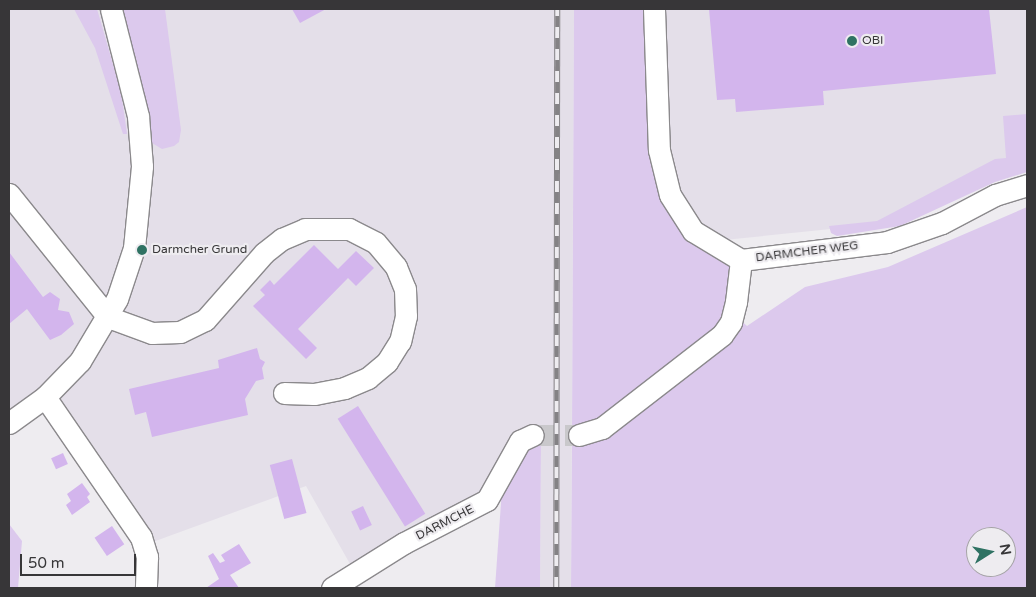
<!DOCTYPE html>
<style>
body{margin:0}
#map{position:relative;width:1036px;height:597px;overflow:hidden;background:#eeecf0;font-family:"Varela Round",sans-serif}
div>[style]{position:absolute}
.built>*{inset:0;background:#e4dfe9}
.green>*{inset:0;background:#dcc9ed}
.building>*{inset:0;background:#d3b5ed;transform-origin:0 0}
.minor-tunnel>*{height:21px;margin-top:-10.5px;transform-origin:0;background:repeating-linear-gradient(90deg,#c9c8cb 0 21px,transparent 0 32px)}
.roads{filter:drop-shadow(1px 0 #8b898c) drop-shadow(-1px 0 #8b898c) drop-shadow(0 1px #8b898c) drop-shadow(0 -1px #8b898c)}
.minor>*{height:21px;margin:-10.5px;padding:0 10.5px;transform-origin:10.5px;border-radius:10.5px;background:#fff}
.rail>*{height:5.5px;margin-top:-2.75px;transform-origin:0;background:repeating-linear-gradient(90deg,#eeecf0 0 11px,#848285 0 22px);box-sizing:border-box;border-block:1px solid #848285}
.dots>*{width:14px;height:14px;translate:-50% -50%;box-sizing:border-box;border:2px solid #eeecf0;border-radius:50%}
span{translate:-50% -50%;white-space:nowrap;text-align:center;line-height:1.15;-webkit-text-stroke:4.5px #eeecf0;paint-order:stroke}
.poi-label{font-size:12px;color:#373638}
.left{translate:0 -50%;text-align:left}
.street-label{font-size:12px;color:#373638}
.frame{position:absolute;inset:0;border:10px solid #373638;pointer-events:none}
.north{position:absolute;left:966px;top:527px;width:50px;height:50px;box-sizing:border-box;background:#eeecf0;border:1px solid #a5a3a6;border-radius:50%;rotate:80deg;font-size:14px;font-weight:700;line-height:20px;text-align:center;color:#373638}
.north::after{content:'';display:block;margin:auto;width:18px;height:22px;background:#2f7263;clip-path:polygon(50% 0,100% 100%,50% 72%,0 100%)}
.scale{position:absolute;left:20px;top:554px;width:116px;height:22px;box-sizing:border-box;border:2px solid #373638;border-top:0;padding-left:6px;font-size:15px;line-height:18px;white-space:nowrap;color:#373638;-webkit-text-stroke:4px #eeecf0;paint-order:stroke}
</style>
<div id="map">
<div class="built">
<div style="clip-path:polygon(9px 9px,574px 9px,571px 588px,540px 588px,541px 429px,489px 489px,354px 571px,306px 486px,150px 543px,59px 397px,9px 431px)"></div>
<div style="clip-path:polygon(665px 9px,1027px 9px,1027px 158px,890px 223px,724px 240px,706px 227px,689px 207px,677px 180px,670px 146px)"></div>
</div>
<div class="green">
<div style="clip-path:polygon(74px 9px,97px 9px,121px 92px,127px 134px,123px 134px,95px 48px)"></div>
<div style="clip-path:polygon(123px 9px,165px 9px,181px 130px,179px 142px,174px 146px,162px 149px,152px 143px)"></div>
<div style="clip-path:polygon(574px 9px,646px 9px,663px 200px,676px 224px,697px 247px,730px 267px,727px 317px,600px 423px,572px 428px)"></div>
<div style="clip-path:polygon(1027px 114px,1027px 172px,995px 182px,900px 226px,837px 236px,831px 233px,829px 226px,877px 221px,995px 159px,1006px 158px,1003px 116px)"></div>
<div style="clip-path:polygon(evenodd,1027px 207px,1027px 588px,571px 588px,572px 442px,738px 318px,747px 326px,805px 287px,888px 267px,1027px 207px,976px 537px,1006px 537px,1006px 567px,976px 567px,976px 537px)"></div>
<div style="clip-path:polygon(541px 442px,540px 588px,495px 588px,502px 489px,530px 443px)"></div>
<div style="clip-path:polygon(9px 524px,22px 541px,18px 588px,9px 588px)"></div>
</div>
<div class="building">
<div style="clip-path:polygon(292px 9px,326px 9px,300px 23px)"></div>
<div style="clip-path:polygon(709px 9px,989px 9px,996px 74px,823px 91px,824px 105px,736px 112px,735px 99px,717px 100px)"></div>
<div style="clip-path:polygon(314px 245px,338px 269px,356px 251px,374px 268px,356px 286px,348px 278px,298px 329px,317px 348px,306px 359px,253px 306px,265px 295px,260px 290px,270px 280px,274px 285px)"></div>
<div style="clip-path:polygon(9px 252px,43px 297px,50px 292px,60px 299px,58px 310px,69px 312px,74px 324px,61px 335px,50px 340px,27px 309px,9px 324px)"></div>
<div style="clip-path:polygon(257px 348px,260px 359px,265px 362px,262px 368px,264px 379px,256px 381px,245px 399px,248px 415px,152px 437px,146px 412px,135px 415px,129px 389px,219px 368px,218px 360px)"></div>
<div style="left:358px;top:406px;width:127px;height:24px;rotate:58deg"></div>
<div style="left:63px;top:453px;width:12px;height:13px;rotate:66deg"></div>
<div style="left:292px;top:459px;width:56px;height:23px;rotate:75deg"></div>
<div style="clip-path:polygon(82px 483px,90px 494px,87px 497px,90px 502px,72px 515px,66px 505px,71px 501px,67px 494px)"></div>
<div style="left:363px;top:506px;width:21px;height:13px;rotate:65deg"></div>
<div style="left:112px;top:526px;width:22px;height:21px;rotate:56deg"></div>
<div style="clip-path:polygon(239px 544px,251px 563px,230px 575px,239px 588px,206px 588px,219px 579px,208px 556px,213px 553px,220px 563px,225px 561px,221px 555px)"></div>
</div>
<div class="minor-tunnel">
<div style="left:533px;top:435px;width:46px"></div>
</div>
<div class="roads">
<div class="minor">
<div style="left:654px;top:9px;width:141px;rotate:88deg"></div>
<div style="left:659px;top:150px;width:46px;rotate:76.3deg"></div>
<div style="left:670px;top:195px;width:43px;rotate:57.4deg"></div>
<div style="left:693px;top:231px;width:56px;rotate:31.1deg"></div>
<div style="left:741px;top:260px;width:147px;rotate:-7deg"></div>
<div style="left:887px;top:242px;width:58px;rotate:-19.1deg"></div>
<div style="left:942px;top:223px;width:60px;rotate:-27.8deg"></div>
<div style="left:995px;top:195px;width:34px;rotate:-17deg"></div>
<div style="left:9px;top:194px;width:158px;rotate:51.2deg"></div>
<div style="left:108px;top:317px;width:47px;rotate:20deg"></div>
<div style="left:152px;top:333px;width:28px;rotate:-2deg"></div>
<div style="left:180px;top:332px;width:28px;rotate:-26deg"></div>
<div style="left:205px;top:320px;width:89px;rotate:-48.6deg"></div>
<div style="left:264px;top:253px;width:23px;rotate:-38deg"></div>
<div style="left:282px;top:239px;width:25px;rotate:-23deg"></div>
<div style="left:305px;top:229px;width:44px"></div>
<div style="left:349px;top:229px;width:30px;rotate:27deg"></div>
<div style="left:376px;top:243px;width:31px;rotate:50deg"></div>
<div style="left:396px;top:267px;width:24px;rotate:68deg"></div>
<div style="left:405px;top:289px;width:27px;rotate:88deg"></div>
<div style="left:406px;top:316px;width:26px;rotate:103deg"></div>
<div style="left:400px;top:341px;width:25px;rotate:122deg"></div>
<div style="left:387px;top:362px;width:25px;rotate:140deg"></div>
<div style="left:368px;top:378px;width:25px;rotate:157deg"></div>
<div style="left:345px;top:388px;width:32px;rotate:169deg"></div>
<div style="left:314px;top:394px;width:30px;rotate:-178deg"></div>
<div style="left:45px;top:397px;width:170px;rotate:55.6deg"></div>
<div style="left:141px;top:537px;width:21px;rotate:73deg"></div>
<div style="left:147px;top:557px;width:31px;rotate:92deg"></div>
<div style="left:9px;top:423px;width:44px;rotate:-35.8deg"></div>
<div style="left:45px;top:397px;width:50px;rotate:-45.8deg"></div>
<div style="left:80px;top:361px;width:72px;rotate:-59.2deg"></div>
<div style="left:117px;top:299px;width:54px;rotate:-71.6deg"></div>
<div style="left:134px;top:248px;width:82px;rotate:-84.4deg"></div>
<div style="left:142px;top:166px;width:50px;rotate:-94.6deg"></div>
<div style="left:138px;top:116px;width:110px;rotate:-104.2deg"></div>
<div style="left:579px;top:435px;width:24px;rotate:-17deg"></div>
<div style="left:602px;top:428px;width:152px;rotate:-37.8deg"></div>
<div style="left:722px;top:335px;width:16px;rotate:-55deg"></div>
<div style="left:731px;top:322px;width:21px;rotate:-76deg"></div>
<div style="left:736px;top:302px;width:42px;rotate:-83.2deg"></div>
<div style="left:332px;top:588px;width:85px;rotate:-32deg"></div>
<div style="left:404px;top:543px;width:93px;rotate:-27.4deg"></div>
<div style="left:487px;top:500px;width:68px;rotate:-60.8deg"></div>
<div style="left:520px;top:441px;width:14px;rotate:-25deg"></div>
</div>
</div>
<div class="rail">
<div style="left:556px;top:588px;width:579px;rotate:-89.9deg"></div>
</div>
<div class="dots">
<div style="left:852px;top:41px;background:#2f7263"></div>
<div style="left:142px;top:250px;background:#2f7263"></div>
</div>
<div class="poi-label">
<span class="left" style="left:862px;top:41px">OBI</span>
<span class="left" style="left:152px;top:250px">Darmcher Grund</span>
</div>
<div class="street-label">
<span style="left:807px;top:252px;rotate:-7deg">DARMCHER WEG</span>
<span style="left:445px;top:523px;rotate:-27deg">DARMCHE</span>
</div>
<div class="frame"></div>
<div class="north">N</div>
<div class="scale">50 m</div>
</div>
